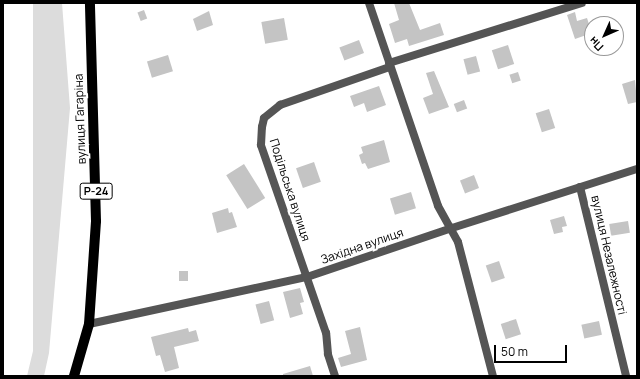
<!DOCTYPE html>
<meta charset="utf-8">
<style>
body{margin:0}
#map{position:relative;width:640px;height:379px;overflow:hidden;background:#fff;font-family:Manrope,sans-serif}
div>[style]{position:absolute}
.green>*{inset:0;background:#dcdcdc}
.building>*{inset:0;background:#c4c4c4;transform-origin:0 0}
.street>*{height:8px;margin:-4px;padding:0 4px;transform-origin:4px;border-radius:4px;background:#555}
.primary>*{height:10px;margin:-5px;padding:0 5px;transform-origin:5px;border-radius:5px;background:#000}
span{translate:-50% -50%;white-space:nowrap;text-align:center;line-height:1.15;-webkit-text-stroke:4px #fff;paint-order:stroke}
.shield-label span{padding:1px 3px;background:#fff;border:1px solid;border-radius:3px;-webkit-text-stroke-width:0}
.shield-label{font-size:11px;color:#000;font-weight:700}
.street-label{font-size:12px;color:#000}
.frame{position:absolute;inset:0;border:4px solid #000;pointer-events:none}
.north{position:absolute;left:584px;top:16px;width:40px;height:40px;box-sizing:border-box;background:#fff;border:1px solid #999;border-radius:50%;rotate:225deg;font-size:11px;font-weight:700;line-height:16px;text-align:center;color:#000}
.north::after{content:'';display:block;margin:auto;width:14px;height:18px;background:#000;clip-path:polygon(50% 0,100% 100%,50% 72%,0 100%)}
.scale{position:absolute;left:494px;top:345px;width:73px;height:18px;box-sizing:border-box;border:2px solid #000;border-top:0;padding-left:5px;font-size:12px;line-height:14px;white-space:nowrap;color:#000;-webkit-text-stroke:3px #fff;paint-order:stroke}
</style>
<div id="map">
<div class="green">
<div style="clip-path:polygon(33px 3px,62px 3px,70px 108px,49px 353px,44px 376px,27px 376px,33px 351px)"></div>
</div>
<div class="building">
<div style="clip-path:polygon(394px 3px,409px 3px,420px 30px,440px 23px,444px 35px,409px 46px,407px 39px,395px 43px,389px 24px,399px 20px)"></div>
<div style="left:144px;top:10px;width:9px;height:7px;rotate:69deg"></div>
<div style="clip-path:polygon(209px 11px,213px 25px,197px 31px,193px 19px)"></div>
<div style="clip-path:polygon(575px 12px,577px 21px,587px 18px,592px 33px,575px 39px,567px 15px)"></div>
<div style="left:284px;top:18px;width:22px;height:23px;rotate:80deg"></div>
<div style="left:359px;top:40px;width:14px;height:21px;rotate:69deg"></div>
<div style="left:508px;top:45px;width:20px;height:17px;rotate:72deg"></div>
<div style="left:168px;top:55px;width:17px;height:22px;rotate:73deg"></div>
<div style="left:476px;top:56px;width:16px;height:13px;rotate:75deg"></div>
<div style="clip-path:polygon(434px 71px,449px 107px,429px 114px,423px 98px,433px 94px,426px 73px)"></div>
<div style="left:518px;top:72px;width:9px;height:9px;rotate:72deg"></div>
<div style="clip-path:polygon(635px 80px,637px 102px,628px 104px,622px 84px)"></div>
<div style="clip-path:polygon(379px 86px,386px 105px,367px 112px,364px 103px,354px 107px,350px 96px)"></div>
<div style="left:464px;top:100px;width:9px;height:11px;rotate:69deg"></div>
<div style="left:549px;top:109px;width:20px;height:14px;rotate:72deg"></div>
<div style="clip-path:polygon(384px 140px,390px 162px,368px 169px,365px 163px,362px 164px,359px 155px,363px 153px,361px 147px)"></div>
<div style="left:314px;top:162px;width:21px;height:19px;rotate:71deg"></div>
<div style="left:244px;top:164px;width:40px;height:21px;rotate:58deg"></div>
<div style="left:474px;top:175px;width:14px;height:15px;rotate:69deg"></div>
<div style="left:411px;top:192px;width:17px;height:22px;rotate:73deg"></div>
<div style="clip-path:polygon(228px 208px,229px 213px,232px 212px,237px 227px,217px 233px,212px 213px)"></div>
<div style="clip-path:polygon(564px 216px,567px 226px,562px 227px,563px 232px,554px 234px,550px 220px)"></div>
<div style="left:628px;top:221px;width:12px;height:19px;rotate:81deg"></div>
<div style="left:499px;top:261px;width:18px;height:14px;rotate:71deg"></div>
<div style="left:179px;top:271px;width:9px;height:10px"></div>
<div style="clip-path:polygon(300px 288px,304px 302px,300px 303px,303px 314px,290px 318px,283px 292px)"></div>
<div style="left:269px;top:301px;width:20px;height:14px;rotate:75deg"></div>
<div style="left:516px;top:319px;width:16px;height:16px;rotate:72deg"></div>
<div style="left:599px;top:321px;width:14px;height:18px;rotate:78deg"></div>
<div style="clip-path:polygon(360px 327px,367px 360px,341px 367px,338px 358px,351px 354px,345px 331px)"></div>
<div style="clip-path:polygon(188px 328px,189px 332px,196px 330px,199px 341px,174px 347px,179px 368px,165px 372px,160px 355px,156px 356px,151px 337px)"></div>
<div style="clip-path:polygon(310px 366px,313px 376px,283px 376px,283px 374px)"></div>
</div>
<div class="street">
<div style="left:369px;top:3px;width:214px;rotate:71.2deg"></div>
<div style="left:438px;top:206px;width:41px;rotate:60.9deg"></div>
<div style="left:458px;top:242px;width:138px;rotate:75.4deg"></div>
<div style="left:389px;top:63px;width:202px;rotate:-17.3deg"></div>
<div style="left:580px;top:187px;width:195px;rotate:76.3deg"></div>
<div style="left:89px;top:324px;width:223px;rotate:-12.2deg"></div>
<div style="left:307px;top:277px;width:153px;rotate:-18.7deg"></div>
<div style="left:452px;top:228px;width:194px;rotate:-17.7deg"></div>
<div style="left:335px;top:376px;width:23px;rotate:-108deg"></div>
<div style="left:328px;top:354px;width:21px;rotate:-95deg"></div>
<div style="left:326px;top:333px;width:199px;rotate:-109.1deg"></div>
<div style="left:261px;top:145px;width:18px;rotate:-87deg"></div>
<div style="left:262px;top:127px;width:9px;rotate:-77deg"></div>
<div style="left:264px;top:118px;width:21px;rotate:-39deg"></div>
<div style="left:280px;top:105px;width:116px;rotate:-19.1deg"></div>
</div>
<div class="primary">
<div style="left:74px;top:376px;width:54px;rotate:-73.9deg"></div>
<div style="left:89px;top:324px;width:103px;rotate:-86.1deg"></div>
<div style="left:96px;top:221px;width:218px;rotate:-91.6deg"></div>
</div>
<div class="shield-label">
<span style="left:96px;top:191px">Р-24</span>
</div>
<div class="street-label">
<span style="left:80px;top:119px;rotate:-92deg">вулиця Гагаріна</span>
<span style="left:290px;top:190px;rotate:72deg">Подільська вулиця</span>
<span style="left:362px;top:246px;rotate:-19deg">Західна вулиця</span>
<span style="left:609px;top:255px;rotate:77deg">вулиця Незалежності</span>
</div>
<div class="frame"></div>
<div class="north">Пн</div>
<div class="scale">50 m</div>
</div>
